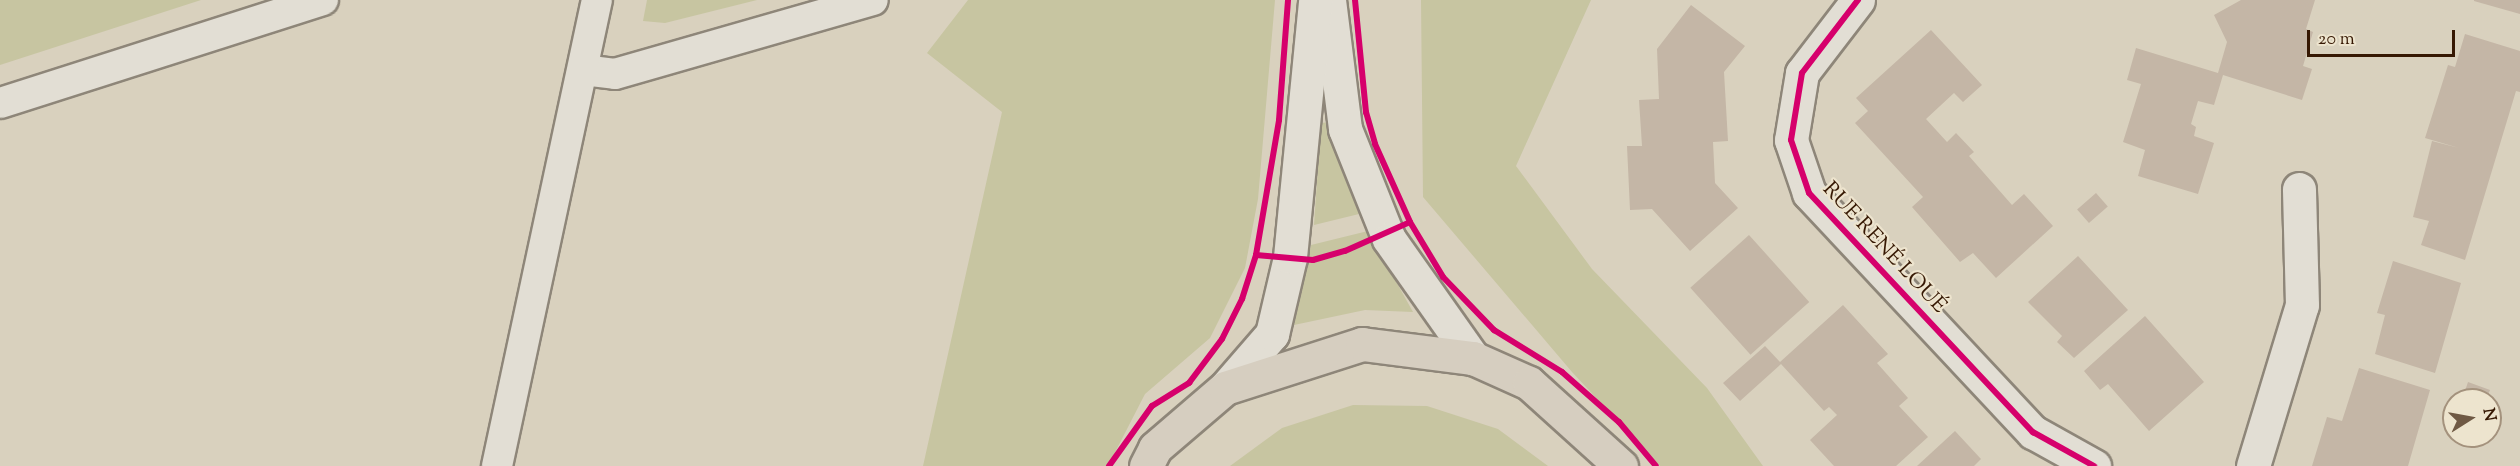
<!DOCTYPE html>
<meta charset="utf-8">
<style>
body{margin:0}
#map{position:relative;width:2520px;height:466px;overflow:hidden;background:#d9d1be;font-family:"Sorts Mill Goudy",serif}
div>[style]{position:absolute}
.green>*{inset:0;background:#c7c5a1}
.building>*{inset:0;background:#c4b6a6;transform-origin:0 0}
.roads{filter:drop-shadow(2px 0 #8e8679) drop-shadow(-2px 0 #8e8679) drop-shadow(0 2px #8e8679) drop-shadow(0 -2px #8e8679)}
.service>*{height:30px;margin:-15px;padding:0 15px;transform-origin:15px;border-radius:15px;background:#e2ded4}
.minor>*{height:33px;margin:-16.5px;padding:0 16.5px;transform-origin:16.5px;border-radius:16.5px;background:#e2ded4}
.secondary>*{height:33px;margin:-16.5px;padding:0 16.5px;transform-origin:16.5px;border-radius:16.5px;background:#e2ded4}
.primary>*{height:33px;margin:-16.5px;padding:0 16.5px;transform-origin:16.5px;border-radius:16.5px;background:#d6cec0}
.cycleway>*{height:6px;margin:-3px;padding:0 3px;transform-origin:3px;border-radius:3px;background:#d6006c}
span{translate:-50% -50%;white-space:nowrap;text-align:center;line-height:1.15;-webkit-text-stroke:4.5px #ede4ce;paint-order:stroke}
.street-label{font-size:21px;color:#361803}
.north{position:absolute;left:2442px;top:388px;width:60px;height:60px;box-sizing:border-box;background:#ede4ce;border:2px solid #a4927d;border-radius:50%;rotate:79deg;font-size:16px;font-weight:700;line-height:24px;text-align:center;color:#361803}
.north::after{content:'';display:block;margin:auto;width:21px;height:27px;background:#6f5944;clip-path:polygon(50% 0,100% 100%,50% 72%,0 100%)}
.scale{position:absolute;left:2307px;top:30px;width:148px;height:27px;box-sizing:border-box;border:3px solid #361803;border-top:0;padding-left:8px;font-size:18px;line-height:21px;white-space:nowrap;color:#361803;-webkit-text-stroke:4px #ede4ce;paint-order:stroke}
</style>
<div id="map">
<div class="green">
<div style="clip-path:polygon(0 0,201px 0,0 65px)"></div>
<div style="clip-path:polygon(647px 0,757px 0,665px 23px,643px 21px)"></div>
<div style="clip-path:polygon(968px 0,1275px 0,1258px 199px,1245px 268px,1210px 338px,1145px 394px,1108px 466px,923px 466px,1002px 112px,927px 53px)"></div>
<div style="clip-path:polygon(1421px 0,1591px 0,1516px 166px,1592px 269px,1707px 388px,1763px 466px,1660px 466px,1572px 372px,1423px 197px)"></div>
<div style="clip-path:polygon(1331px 122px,1359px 214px,1314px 225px,1321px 123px)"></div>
<div style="clip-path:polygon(1368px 231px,1413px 312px,1365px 310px,1294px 325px,1311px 245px)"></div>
<div style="clip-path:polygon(1353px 405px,1427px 406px,1498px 429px,1548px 466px,1230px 466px,1282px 428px)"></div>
</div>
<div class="building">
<div style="clip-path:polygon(2241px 0,2315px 0,2306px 29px,2313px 32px,2303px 66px,2312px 69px,2302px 100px,2223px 75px,2214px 105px,2198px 101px,2191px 124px,2196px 127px,2194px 136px,2214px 143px,2198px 194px,2138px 176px,2145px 150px,2123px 142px,2141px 84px,2127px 80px,2136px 48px,2218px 73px,2227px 42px,2214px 15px)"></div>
<div style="clip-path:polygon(2520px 0,2520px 14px,2474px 1px,2474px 0)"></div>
<div style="clip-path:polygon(1691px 5px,1745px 46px,1724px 72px,1728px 141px,1713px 142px,1715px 183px,1738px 208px,1690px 251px,1652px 209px,1630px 210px,1627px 146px,1642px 146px,1639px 100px,1659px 99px,1657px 49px)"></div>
<div style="clip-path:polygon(1931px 30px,1982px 85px,1963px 102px,1954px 93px,1926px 119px,1947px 142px,1956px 133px,1974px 152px,1969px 156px,2012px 205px,2024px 194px,2053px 226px,1996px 278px,1973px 253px,1960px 262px,1912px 207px,1923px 197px,1855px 123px,1868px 111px,1856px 98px)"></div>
<div style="clip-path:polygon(2465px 34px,2520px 51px,2520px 92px,2516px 91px,2465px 260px,2421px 245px,2429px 221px,2413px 217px,2432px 141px,2459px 148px,2425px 138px,2448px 65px,2455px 67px)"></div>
<div style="left:2096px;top:193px;width:18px;height:25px;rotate:49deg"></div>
<div style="left:1749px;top:235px;width:90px;height:79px;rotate:48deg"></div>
<div style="clip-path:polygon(2078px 256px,2128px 310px,2074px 358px,2057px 342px,2062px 336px,2028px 302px)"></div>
<div style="clip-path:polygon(2393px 261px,2461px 283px,2435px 373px,2375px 354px,2385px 315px,2377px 313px)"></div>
<div style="clip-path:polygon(1843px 305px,1888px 354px,1877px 363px,1908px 398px,1899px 406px,1928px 437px,1896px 466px,1834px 466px,1810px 440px,1837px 415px,1829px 407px,1824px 411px,1781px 364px,1740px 401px,1723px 383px,1765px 346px,1780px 362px)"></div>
<div style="clip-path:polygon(2145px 316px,2204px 382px,2149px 431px,2108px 384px,2100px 390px,2084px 371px)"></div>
<div style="clip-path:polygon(2359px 368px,2430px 390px,2408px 466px,2312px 466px,2327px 417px,2342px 421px)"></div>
<div style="clip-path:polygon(2468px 382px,2490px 390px,2486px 400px,2463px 397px)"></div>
<div style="clip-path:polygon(1955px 431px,1981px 459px,1974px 466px,1917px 466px)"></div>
</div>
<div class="roads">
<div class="service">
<div style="left:583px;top:70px;width:32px;rotate:7deg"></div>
<div style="left:615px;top:74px;width:268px;rotate:-16deg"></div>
<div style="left:0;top:103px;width:339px;rotate:-17.7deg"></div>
<div style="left:497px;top:466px;width:477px;rotate:-77.9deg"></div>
</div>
<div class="minor">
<div style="left:1858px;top:0;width:92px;rotate:127.5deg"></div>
<div style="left:1802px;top:73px;width:68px;rotate:99.3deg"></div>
<div style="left:1791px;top:140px;width:56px;rotate:71.2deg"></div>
<div style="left:1809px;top:193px;width:328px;rotate:46.9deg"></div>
<div style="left:2033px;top:432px;width:70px;rotate:29.1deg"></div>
<div style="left:2253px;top:466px;width:168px;rotate:-73.1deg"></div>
<div style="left:2302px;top:305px;width:116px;rotate:-91.5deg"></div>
</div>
<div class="secondary">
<div style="left:1329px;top:0;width:130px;rotate:82.9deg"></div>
<div style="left:1345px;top:129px;width:118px;rotate:68.2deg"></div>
<div style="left:1389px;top:239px;width:146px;rotate:54.8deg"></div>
<div style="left:1225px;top:388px;width:72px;rotate:-49deg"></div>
<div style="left:1272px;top:334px;width:79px;rotate:-76.8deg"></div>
<div style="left:1290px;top:257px;width:258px;rotate:-84.4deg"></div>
</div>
<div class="primary">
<div style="left:1146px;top:466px;width:20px;rotate:-63deg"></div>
<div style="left:1155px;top:448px;width:92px;rotate:-40.6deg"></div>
<div style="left:1225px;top:388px;width:144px;rotate:-17.8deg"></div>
<div style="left:1362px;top:344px;width:112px;rotate:7.2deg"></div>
<div style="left:1473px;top:358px;width:61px;rotate:24.1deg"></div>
<div style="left:1529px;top:383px;width:124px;rotate:42.1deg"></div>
</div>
</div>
<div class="cycleway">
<div style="left:1355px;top:0;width:113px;rotate:84.4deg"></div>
<div style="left:1366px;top:112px;width:33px;rotate:74deg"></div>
<div style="left:1375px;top:144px;width:85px;rotate:65.8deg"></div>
<div style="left:1410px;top:222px;width:64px;rotate:59deg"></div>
<div style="left:1443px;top:277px;width:74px;rotate:46.1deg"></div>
<div style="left:1494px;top:330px;width:80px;rotate:31.7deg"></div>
<div style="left:1562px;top:372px;width:76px;rotate:41.3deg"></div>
<div style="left:1619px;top:422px;width:57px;rotate:49.9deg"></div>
<div style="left:1858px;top:0;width:92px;rotate:127.5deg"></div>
<div style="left:1802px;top:73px;width:68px;rotate:99.3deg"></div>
<div style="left:1791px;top:140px;width:56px;rotate:71.2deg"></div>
<div style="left:1809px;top:193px;width:328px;rotate:46.9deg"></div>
<div style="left:2033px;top:432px;width:70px;rotate:29.1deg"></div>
<div style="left:1256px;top:255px;width:137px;rotate:-80.3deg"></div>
<div style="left:1279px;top:120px;width:120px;rotate:-85.7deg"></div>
<div style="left:1109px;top:466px;width:74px;rotate:-54.4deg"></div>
<div style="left:1152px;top:406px;width:44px;rotate:-31.9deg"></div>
<div style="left:1189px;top:383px;width:55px;rotate:-53.1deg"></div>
<div style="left:1222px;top:339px;width:45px;rotate:-63.4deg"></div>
<div style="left:1242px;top:299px;width:46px;rotate:-72.3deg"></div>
<div style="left:1256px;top:255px;width:57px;rotate:5deg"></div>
<div style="left:1313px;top:260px;width:33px;rotate:-16deg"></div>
<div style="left:1345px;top:251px;width:71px;rotate:-24deg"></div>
</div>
<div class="street-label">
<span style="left:1884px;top:248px;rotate:47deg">RUE RENÉ LOUÉ</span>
</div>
<div class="north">N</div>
<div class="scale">20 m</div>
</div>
